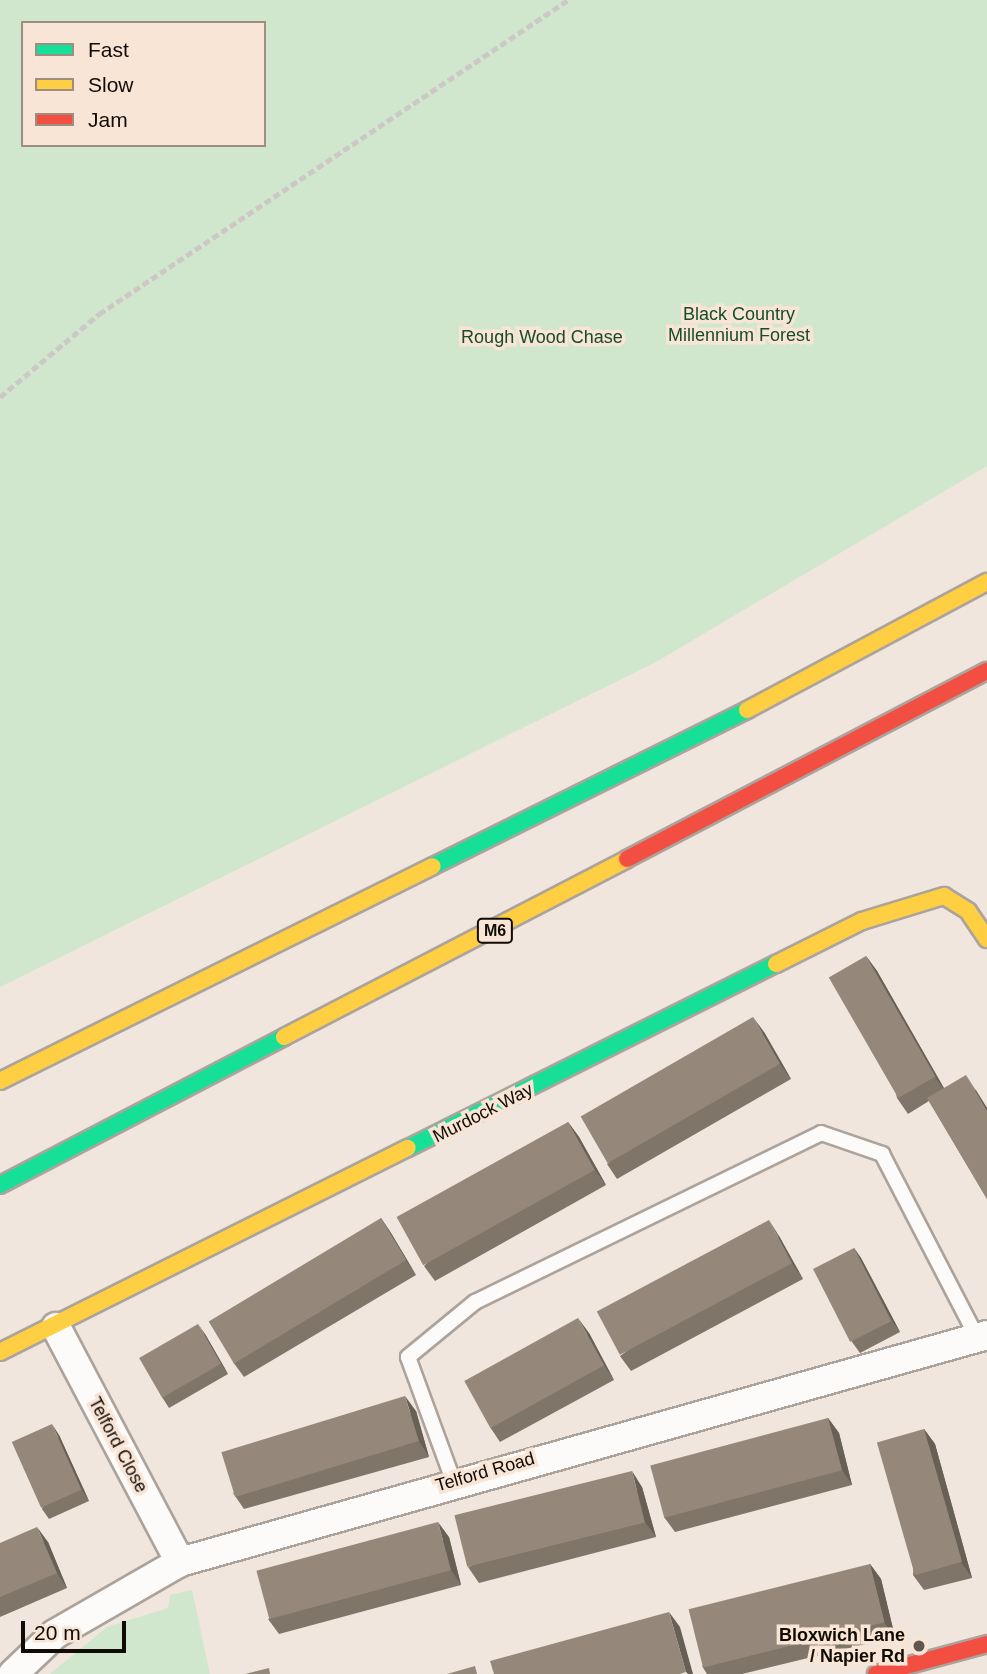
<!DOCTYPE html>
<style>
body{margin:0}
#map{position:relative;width:987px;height:1674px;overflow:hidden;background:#f0e6dd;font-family:Helvetica,sans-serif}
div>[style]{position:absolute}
.green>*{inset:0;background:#d0e7cd}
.path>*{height:4.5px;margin-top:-2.25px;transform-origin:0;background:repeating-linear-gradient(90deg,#cbc8c6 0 7px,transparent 0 10.5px)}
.roads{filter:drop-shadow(2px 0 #aba39c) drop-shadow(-2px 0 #aba39c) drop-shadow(0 2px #aba39c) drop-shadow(0 -2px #aba39c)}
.lane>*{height:14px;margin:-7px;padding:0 7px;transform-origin:7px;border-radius:7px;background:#fdfbfa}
.street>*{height:28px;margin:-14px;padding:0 14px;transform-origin:14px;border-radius:14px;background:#fdfbfa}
.fast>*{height:16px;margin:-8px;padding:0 8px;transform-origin:8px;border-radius:8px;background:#16e098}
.slow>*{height:16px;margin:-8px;padding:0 8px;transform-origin:8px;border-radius:8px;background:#ffcf43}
.jam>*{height:16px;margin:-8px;padding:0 8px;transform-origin:8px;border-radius:8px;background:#f24e42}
.wall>*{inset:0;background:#807569}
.shaded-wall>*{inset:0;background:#685f55}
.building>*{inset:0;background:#95887a;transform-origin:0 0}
.dots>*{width:19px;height:19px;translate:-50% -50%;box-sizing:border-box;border:4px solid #f8e5d5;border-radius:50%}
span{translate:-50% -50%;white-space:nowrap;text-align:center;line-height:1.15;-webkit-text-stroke:7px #f8e5d5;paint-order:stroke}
.shield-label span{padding:2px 5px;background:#f8e5d5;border:2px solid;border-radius:5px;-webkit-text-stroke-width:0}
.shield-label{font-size:16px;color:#110b06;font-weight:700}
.park-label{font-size:18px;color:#154d29}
.street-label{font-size:18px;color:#110b06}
.poi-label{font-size:18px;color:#110b06;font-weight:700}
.right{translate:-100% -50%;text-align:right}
.legend{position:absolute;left:21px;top:21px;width:245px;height:126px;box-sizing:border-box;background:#f8e5d5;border:2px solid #9c8e82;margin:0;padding:9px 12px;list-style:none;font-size:21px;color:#110b06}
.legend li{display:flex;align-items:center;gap:14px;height:35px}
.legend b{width:35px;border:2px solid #9c8e82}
.scale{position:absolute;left:21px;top:1621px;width:105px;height:32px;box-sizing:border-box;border:4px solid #110b06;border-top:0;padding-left:9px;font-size:21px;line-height:24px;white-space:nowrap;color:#110b06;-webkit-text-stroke:5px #f8e5d5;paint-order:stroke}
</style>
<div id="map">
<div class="green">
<div style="clip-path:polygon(evenodd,0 0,987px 0,987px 466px,656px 662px,0 987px,0 0,23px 23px,264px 23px,264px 145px,23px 145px,23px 23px)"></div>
<div style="clip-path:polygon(192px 1590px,210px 1674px,50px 1674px,107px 1627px,168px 1608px,170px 1595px)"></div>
</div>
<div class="path">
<div style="left:0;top:397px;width:129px;rotate:-40deg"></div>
<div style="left:99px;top:314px;width:564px;rotate:-33.8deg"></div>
</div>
<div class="roads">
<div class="lane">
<div style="left:453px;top:1480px;width:131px;rotate:-110.1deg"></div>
<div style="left:408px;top:1357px;width:87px;rotate:-39.4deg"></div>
<div style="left:475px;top:1302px;width:385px;rotate:-26deg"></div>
<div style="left:821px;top:1133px;width:65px;rotate:19deg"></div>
<div style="left:882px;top:1154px;width:206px;rotate:62.6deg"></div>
</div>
<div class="street">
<div style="left:56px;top:1327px;width:266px;rotate:62.2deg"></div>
<div style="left:13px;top:1674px;width:58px;rotate:-43.6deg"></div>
<div style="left:55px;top:1634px;width:144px;rotate:-29.9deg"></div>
<div style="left:180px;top:1562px;width:838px;rotate:-15.71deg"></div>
</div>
<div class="fast">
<div style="left:433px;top:866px;width:351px;rotate:-26.4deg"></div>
<div style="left:408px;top:1148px;width:411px;rotate:-26.6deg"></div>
<div style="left:0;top:1185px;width:320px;rotate:-27.5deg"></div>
</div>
<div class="slow">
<div style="left:747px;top:710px;width:272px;rotate:-28.1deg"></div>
<div style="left:776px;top:964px;width:96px;rotate:-26.6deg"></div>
<div style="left:862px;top:921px;width:86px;rotate:-17deg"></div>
<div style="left:944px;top:896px;width:28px;rotate:32deg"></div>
<div style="left:968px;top:911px;width:34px;rotate:56deg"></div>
<div style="left:284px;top:1037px;width:386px;rotate:-27.4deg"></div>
<div style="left:0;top:1081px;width:483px;rotate:-26.4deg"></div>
<div style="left:0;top:1352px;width:456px;rotate:-26.6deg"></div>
</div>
<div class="jam">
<div style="left:627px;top:859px;width:406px;rotate:-27.6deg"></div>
<div style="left:876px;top:1674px;width:115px;rotate:-15.1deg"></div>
</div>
</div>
<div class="wall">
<div style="clip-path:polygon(866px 956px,877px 971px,944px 1088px,976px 1090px,987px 1108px,987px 1199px,929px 1101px,908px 1114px,897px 1098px)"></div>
<div style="clip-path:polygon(764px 1032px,791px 1079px,617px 1179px,607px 1164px)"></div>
<div style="clip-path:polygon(568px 1122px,579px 1137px,606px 1185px,435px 1281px,424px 1266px)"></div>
<div style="clip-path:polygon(381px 1218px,391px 1233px,416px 1275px,244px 1377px,233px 1362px)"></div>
<div style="clip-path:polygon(779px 1236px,803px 1279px,631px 1371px,620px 1356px)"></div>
<div style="clip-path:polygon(854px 1248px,861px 1258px,900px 1332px,860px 1353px,852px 1342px)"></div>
<div style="clip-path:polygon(589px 1333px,614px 1380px,500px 1442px,490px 1427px)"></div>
<div style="clip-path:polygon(205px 1334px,228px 1374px,169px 1408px,162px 1397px)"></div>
<div style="clip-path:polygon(416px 1411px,429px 1457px,244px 1509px,233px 1493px)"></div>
<div style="clip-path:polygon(828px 1418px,839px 1433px,852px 1485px,675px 1532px,664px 1517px)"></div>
<div style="clip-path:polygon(924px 1429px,935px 1444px,972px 1578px,924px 1590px,913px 1575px)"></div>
<div style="clip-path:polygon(59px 1435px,89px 1501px,49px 1519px,42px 1509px)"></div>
<div style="clip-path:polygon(642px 1487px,656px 1537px,479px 1583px,468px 1567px)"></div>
<div style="clip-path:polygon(449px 1537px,461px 1585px,279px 1634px,268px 1619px)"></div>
<div style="clip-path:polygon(48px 1542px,67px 1588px,0 1617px,0 1543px)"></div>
<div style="clip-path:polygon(870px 1564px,881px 1579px,895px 1637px,742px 1674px,707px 1674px,702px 1666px)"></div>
</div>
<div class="shaded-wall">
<div style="clip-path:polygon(866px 956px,877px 971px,946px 1092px,935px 1077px)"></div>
<div style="clip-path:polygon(753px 1017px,764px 1032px,791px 1079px,780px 1064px)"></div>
<div style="clip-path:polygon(966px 1075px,987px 1108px,987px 1111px)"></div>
<div style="clip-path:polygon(568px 1122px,579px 1137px,606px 1185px,595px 1170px)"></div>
<div style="clip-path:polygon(381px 1218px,391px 1233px,416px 1275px,406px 1260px)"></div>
<div style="clip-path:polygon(769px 1220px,779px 1236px,803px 1279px,792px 1263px)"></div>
<div style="clip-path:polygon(854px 1248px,861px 1258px,900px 1332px,892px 1321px)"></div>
<div style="clip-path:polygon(578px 1318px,589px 1333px,614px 1380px,604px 1365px)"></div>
<div style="clip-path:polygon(198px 1324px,205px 1334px,228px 1374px,221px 1364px)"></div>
<div style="clip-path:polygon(405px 1396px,416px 1411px,429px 1457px,419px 1441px)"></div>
<div style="clip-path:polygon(828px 1418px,839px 1433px,852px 1485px,842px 1470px)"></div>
<div style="clip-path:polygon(52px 1424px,59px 1435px,89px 1501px,82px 1490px)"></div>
<div style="clip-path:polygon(924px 1429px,935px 1444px,972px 1578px,961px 1562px)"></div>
<div style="clip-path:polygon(632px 1471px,642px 1487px,656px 1537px,645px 1522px)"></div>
<div style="clip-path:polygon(438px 1522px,449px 1537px,461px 1585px,451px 1570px)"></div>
<div style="clip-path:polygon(37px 1527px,48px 1542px,67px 1588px,57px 1573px)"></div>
<div style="clip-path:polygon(870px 1564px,881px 1579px,895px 1637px,884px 1622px)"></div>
<div style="clip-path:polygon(669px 1612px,680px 1627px,693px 1674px,688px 1674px,686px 1672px)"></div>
</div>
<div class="building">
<div style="left:866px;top:956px;width:139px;height:43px;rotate:60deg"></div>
<div style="left:753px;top:1017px;width:54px;height:199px;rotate:60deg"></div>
<div style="clip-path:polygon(966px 1075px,987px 1111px,987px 1199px,927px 1098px)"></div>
<div style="left:568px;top:1122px;width:55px;height:196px;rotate:61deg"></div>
<div style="left:381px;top:1218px;width:49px;height:201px;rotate:59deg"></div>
<div style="left:769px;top:1220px;width:49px;height:195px;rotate:62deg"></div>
<div style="left:854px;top:1248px;width:82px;height:46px;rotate:63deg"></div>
<div style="left:578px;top:1318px;width:54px;height:130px;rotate:61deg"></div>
<div style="left:198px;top:1324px;width:46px;height:68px;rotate:60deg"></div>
<div style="left:405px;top:1396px;width:47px;height:192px;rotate:73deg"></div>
<div style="left:828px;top:1418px;width:54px;height:184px;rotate:75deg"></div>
<div style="left:52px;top:1424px;width:72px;height:44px;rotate:66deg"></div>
<div style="left:924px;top:1429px;width:138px;height:49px;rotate:74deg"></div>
<div style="left:632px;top:1471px;width:53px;height:183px;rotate:76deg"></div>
<div style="left:438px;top:1522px;width:50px;height:188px;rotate:75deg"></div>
<div style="clip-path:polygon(37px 1527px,57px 1573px,0 1597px,0 1543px)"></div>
<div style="left:870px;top:1564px;width:60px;height:187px;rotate:76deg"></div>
<div style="clip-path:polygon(669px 1612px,686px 1672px,680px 1674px,494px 1674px,490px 1661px)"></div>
<div style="clip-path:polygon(475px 1666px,477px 1674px,447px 1674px)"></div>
<div style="clip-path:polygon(269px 1668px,270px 1674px,245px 1674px)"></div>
</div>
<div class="dots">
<div style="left:919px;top:1646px;background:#5f5851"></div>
</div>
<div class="shield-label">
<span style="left:495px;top:931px">M6</span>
</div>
<div class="park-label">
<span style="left:739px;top:325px">Black Country<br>Millennium Forest</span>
<span style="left:542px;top:337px">Rough Wood Chase</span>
</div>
<div class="street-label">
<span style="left:483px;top:1113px;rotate:-27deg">Murdock Way</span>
<span style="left:118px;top:1445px;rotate:62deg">Telford Close</span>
<span style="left:485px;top:1472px;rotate:-16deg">Telford Road</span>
</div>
<div class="poi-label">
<span class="right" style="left:905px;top:1646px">Bloxwich Lane<br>/ Napier Rd</span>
</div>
<ul class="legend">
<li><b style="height:9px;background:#16e098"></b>Fast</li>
<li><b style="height:9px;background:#ffcf43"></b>Slow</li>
<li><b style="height:9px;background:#f24e42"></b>Jam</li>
</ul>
<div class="scale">20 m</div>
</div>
